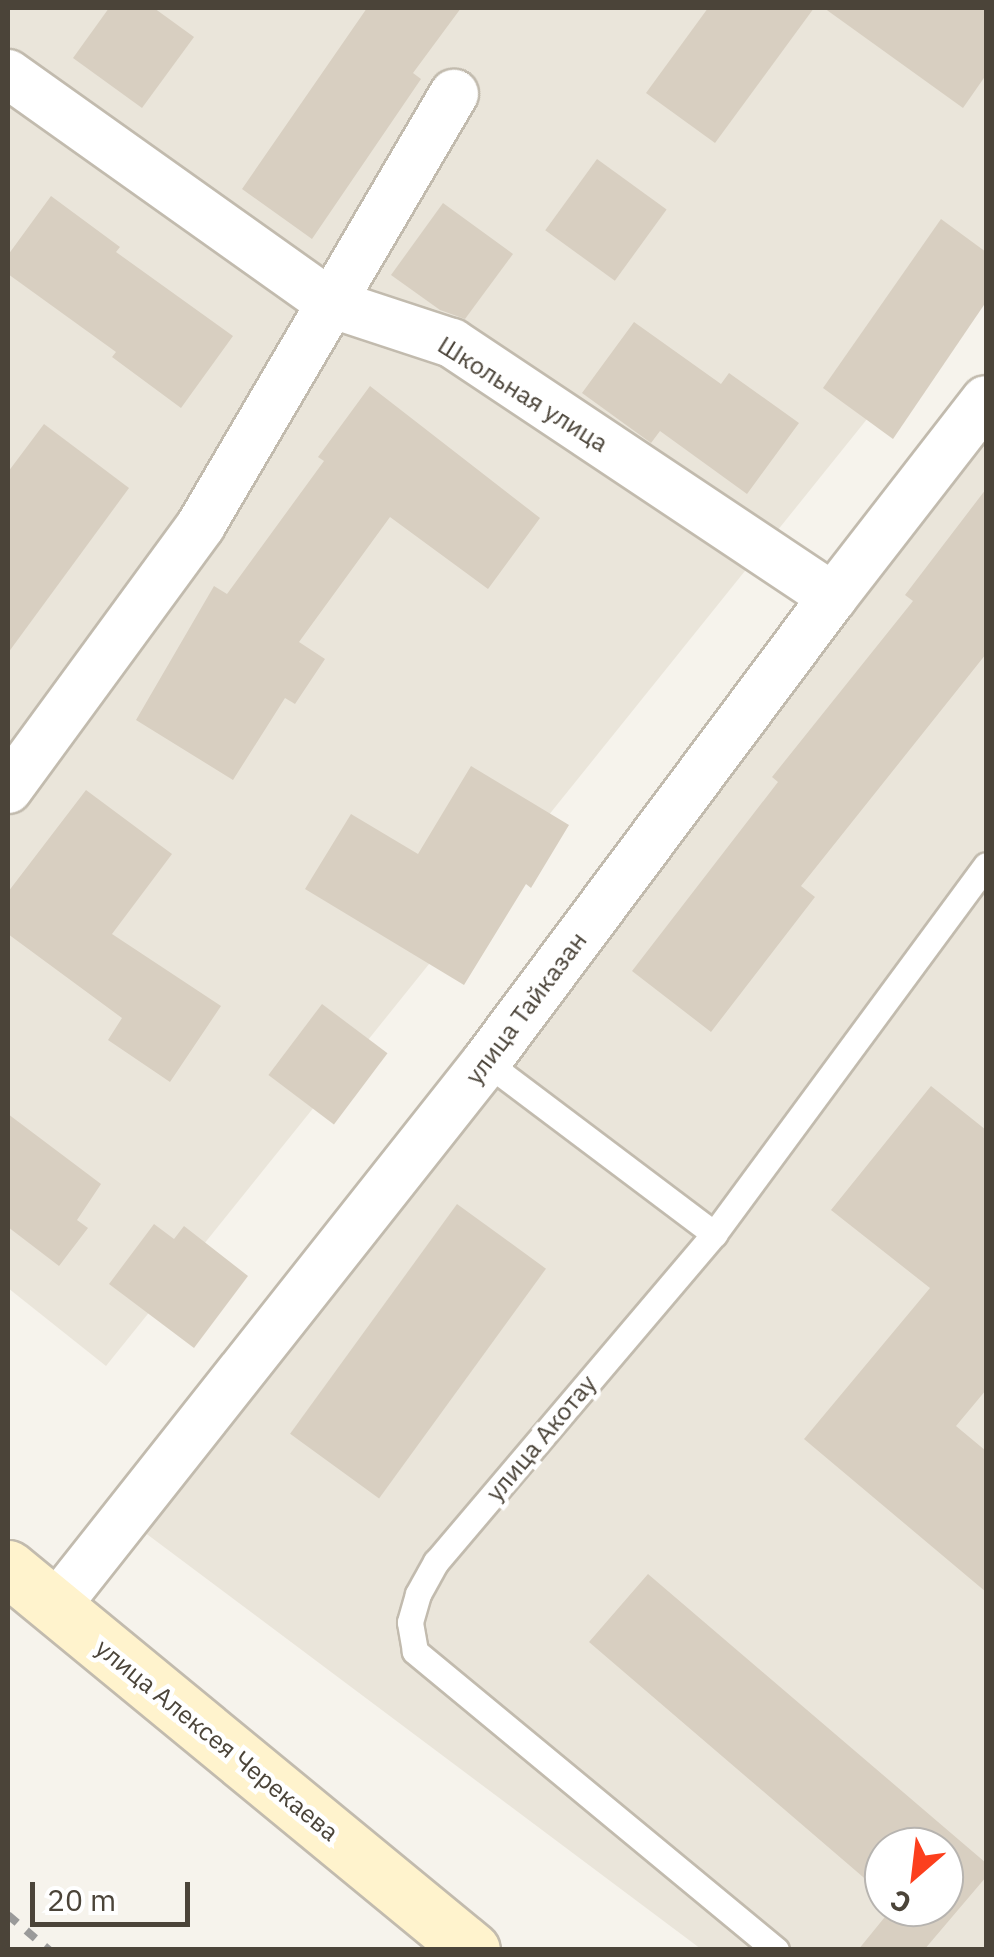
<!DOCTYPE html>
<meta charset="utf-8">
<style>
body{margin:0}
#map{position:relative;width:994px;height:1957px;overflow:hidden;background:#f6f3ec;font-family:"IBM Plex Sans",sans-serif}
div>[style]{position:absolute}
.residential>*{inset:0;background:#eae5da}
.building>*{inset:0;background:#d8cfc1;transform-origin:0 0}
.roads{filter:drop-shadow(2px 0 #c2bbae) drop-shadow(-2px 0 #c2bbae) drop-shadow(0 2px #c2bbae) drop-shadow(0 -2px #c2bbae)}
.lane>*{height:25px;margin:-12.5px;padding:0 12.5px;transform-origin:12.5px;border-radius:12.5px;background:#fff}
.street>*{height:48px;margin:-24px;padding:0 24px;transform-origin:24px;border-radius:24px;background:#fff}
.secondary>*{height:55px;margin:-27.5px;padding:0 27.5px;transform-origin:27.5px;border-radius:27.5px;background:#fff3cd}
.rail>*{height:8px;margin-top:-4px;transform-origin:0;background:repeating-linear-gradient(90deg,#9a9a9a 0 12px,transparent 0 24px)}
span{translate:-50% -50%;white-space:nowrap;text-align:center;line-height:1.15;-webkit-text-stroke:9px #fff;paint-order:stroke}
.street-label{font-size:25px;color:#4b4439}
.frame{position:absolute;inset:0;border:10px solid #4b4439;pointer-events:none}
.north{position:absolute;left:864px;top:1827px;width:100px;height:100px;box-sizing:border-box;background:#fff;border:2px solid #b7b4b0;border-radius:50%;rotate:208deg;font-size:28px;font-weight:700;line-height:40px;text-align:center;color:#4b4439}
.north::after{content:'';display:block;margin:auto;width:35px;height:45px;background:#fc3f1d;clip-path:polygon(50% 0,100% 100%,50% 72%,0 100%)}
.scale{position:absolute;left:30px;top:1882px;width:160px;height:45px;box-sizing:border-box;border:5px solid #4b4439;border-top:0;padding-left:12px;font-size:30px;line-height:35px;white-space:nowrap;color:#4b4439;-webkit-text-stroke:8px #fff;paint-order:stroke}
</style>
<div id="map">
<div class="residential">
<div style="clip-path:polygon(8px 8px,986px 8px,986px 271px,106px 1366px,8px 1288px)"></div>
<div style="clip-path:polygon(evenodd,986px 400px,986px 1949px,701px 1949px,124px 1517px,986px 400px,884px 1847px,944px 1847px,944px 1907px,884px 1907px,884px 1847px)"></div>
</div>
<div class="building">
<div style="clip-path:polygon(109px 8px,154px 8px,194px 37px,142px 108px,73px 58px)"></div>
<div style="clip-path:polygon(367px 8px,461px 8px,413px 73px,421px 79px,312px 239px,242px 189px)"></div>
<div style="clip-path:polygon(708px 8px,814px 8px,715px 143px,646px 93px)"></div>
<div style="clip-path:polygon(824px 8px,986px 8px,986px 75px,963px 108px)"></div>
<div style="left:597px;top:159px;width:86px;height:88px;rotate:36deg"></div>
<div style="clip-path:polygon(51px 196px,120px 247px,116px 252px,233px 336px,181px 408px,112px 357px,116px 352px,8px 274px,8px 255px)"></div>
<div style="clip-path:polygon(443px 203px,513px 254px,465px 319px,440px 310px,391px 275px)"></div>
<div style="clip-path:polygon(941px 219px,986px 252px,986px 302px,893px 439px,823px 388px)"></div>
<div style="clip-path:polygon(634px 322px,721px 384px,729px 373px,799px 423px,747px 494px,660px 431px,651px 443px,582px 393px)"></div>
<div style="clip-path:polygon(370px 386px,540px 518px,488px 589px,390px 517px,299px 642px,325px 659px,295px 704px,285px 698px,233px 780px,136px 720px,214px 586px,227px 594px,324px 461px,318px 457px)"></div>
<div style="clip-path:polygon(44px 424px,129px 488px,8px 653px,8px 472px)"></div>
<div style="clip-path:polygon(986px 489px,986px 654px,801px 886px,815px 897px,711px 1032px,632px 971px,778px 782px,772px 777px,913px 601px,905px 595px)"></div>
<div style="clip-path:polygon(471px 766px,569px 825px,531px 888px,526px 884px,464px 985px,305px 889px,351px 814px,418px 854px)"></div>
<div style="clip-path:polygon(86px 790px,172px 854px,112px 934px,221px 1006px,170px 1082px,108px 1040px,122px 1018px,8px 934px,8px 892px)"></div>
<div style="left:322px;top:1004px;width:82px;height:89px;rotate:37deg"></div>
<div style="clip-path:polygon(931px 1086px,986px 1130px,986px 1390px,956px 1426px,986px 1451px,986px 1592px,804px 1439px,930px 1288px,831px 1210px)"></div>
<div style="clip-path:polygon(8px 1114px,101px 1184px,77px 1220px,88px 1228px,59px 1266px,8px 1227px)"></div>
<div style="left:457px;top:1204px;width:110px;height:284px;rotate:36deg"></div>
<div style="clip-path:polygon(154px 1224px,174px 1239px,184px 1226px,248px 1276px,194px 1348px,109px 1284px)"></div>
<div style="clip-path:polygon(648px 1574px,986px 1863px,986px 1877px,924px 1950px,858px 1950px,893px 1907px,944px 1907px,944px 1847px,884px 1847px,884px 1895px,589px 1642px)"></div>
</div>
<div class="roads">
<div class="lane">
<div style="left:486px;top:1062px;width:286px;rotate:37deg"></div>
<div style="left:776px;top:1950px;width:469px;rotate:-140.4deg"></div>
<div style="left:415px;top:1651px;width:29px;rotate:-100deg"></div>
<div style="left:410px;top:1622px;width:29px;rotate:-74deg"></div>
<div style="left:418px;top:1594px;width:37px;rotate:-61deg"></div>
<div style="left:436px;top:1562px;width:430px;rotate:-49.7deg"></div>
<div style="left:714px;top:1234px;width:458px;rotate:-53.6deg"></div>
</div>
<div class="street">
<div style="left:8px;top:74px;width:395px;rotate:35.4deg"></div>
<div style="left:330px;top:303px;width:128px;rotate:18.2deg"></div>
<div style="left:452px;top:343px;width:458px;rotate:33.7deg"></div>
<div style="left:8px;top:789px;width:327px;rotate:-53.8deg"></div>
<div style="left:201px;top:525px;width:500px;rotate:-59.6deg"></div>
<div style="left:55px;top:1607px;width:695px;rotate:-51.66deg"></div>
<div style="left:486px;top:1062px;width:580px;rotate:-53.27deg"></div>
<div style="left:833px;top:597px;width:249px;rotate:-52.2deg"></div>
</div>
<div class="secondary">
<div style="left:8px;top:1568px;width:601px;rotate:39.46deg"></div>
</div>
</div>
<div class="rail">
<div style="left:8px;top:1915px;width:54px;rotate:40.5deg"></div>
</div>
<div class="street-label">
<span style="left:523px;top:394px;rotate:32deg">Школьная улица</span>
<span style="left:526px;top:1008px;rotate:-53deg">улица Тайказан</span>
<span style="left:541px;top:1438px;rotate:-50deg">улица Акотау</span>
<span style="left:217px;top:1740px;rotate:39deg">улица Алексея Черекаева</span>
</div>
<div class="frame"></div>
<div class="north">С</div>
<div class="scale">20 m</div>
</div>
